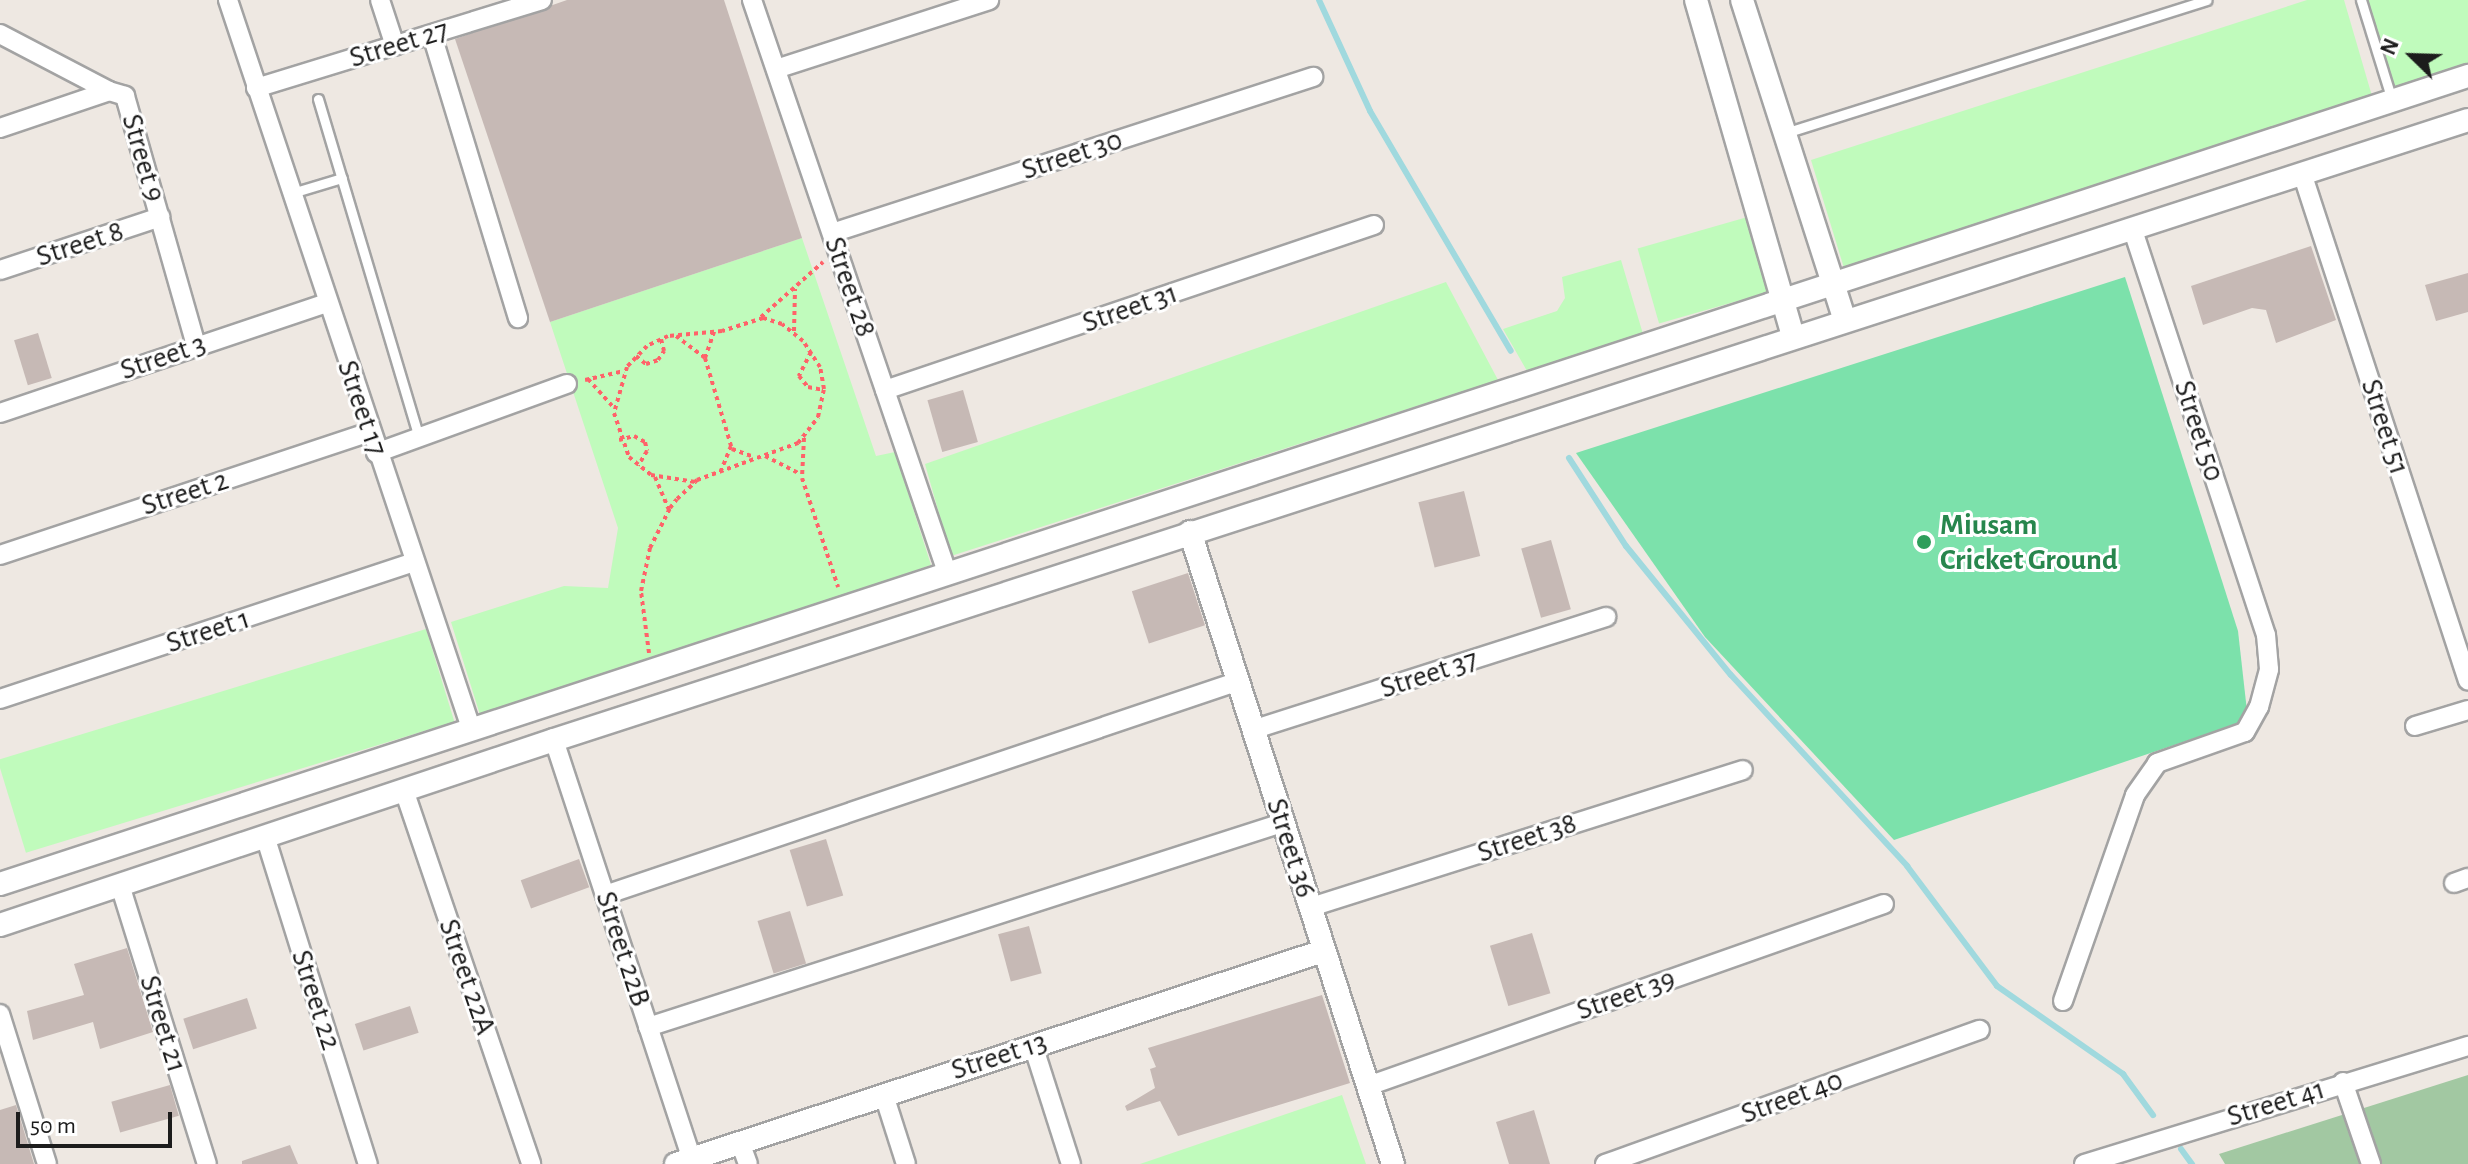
<!DOCTYPE html>
<style>
body{margin:0}
#map{position:relative;width:2468px;height:1164px;overflow:hidden;background:#eee8e2;font-family:"Alegreya Sans",sans-serif}
div>[style]{position:absolute}
.cemetery>*{inset:0;background:#a2c8a2}
.park>*{inset:0;background:#c0fbbc;transform-origin:0 0}
.pitch>*{inset:0;background:#7ce1ab}
.stream>*{height:6px;margin:-3px;padding:0 3px;transform-origin:3px;border-radius:3px;background:#a0d9de}
.building>*{inset:0;background:#c6b9b5;transform-origin:0 0}
.path>*{height:4px;margin-top:-2px;transform-origin:0;background:repeating-linear-gradient(90deg,#ff6269 0 4px,transparent 0 8px)}
.roads{filter:drop-shadow(2px 0 #a3a3a3) drop-shadow(-2px 0 #a3a3a3) drop-shadow(0 2px #a3a3a3) drop-shadow(0 -2px #a3a3a3)}
.service>*{height:9px;margin:-4.5px;padding:0 4.5px;transform-origin:4.5px;border-radius:4.5px;background:#fff}
.minor>*{height:18px;margin:-9px;padding:0 9px;transform-origin:9px;border-radius:9px;background:#fff}
.tertiary>*{height:22px;margin:-11px;padding:0 11px;transform-origin:11px;border-radius:11px;background:#fff}
.dots>*{width:22px;height:22px;translate:-50% -50%;box-sizing:border-box;border:4px solid #fff;border-radius:50%}
span{translate:-50% -50%;white-space:nowrap;text-align:center;line-height:1.15;-webkit-text-stroke:6px #fff;paint-order:stroke}
.street-label{font-size:30px;color:#1c1c1c}
.leisure-label{font-size:30px;color:#27864d;font-weight:700}
.left{translate:0 -50%;text-align:left}
.north{position:absolute;left:2372px;top:16px;width:80px;height:80px;-webkit-text-stroke:6px #fff;paint-order:stroke;rotate:293deg;font-size:22px;font-weight:700;line-height:32px;text-align:center;color:#1c1c1c}
.north::after{content:'';display:block;margin:auto;width:28px;height:36px;background:#1c1c1c;clip-path:polygon(50% 0,100% 100%,50% 72%,0 100%)}
.scale{position:absolute;left:16px;top:1112px;width:156px;height:36px;box-sizing:border-box;border:4px solid #1c1c1c;border-top:0;padding-left:10px;font-size:24px;line-height:28px;white-space:nowrap;color:#1c1c1c;-webkit-text-stroke:6px #fff;paint-order:stroke}
</style>
<div id="map">
<div class="cemetery">
<div style="clip-path:polygon(2468px 1075px,2468px 1164px,2225px 1164px,2219px 1154px)"></div>
</div>
<div class="park">
<div style="clip-path:polygon(2307px 0,2344px 0,2372px 96px,1844px 268px,1811px 160px)"></div>
<div style="clip-path:polygon(2367px 0,2468px 0,2468px 65px,2394px 88px)"></div>
<div style="left:1751px;top:216px;width:78px;height:118px;rotate:74deg"></div>
<div style="clip-path:polygon(802px 238px,876px 456px,895px 452px,931px 565px,481px 718px,451px 622px,564px 586px,608px 588px,618px 528px,550px 322px)"></div>
<div style="clip-path:polygon(1621px 260px,1643px 334px,1527px 371px,1503px 329px,1557px 311px,1565px 298px,1562px 277px)"></div>
<div style="clip-path:polygon(1446px 282px,1498px 380px,951px 556px,925px 464px)"></div>
<div style="left:426px;top:629px;width:97px;height:448px;rotate:73deg"></div>
<div style="clip-path:polygon(1342px 1095px,1366px 1164px,1140px 1164px)"></div>
</div>
<div class="pitch">
<div style="clip-path:polygon(2125px 277px,2238px 631px,2248px 720px,1894px 840px,1705px 637px,1576px 453px)"></div>
</div>
<div class="stream">
<div style="left:1319px;top:0;width:122px;rotate:65.3deg"></div>
<div style="left:1370px;top:111px;width:278px;rotate:59.6deg"></div>
<div style="left:1569px;top:458px;width:105px;rotate:57.1deg"></div>
<div style="left:1626px;top:546px;width:166px;rotate:50.9deg"></div>
<div style="left:1731px;top:675px;width:260px;rotate:47.3deg"></div>
<div style="left:1907px;top:866px;width:150px;rotate:53.1deg"></div>
<div style="left:1997px;top:986px;width:154px;rotate:34.9deg"></div>
<div style="left:2123px;top:1074px;width:51px;rotate:53.8deg"></div>
<div style="left:2181px;top:1149px;width:19px;rotate:54deg"></div>
</div>
<div class="building">
<div style="clip-path:polygon(567px 0,724px 0,802px 238px,550px 322px,455px 39px)"></div>
<div style="clip-path:polygon(2311px 246px,2336px 320px,2276px 343px,2266px 310px,2252px 308px,2203px 325px,2191px 286px)"></div>
<div style="clip-path:polygon(2468px 273px,2468px 312px,2436px 321px,2425px 285px)"></div>
<div style="left:38px;top:333px;width:47px;height:25px;rotate:73deg"></div>
<div style="left:963px;top:390px;width:54px;height:37px;rotate:74deg"></div>
<div style="left:1464px;top:491px;width:67px;height:47px;rotate:76deg"></div>
<div style="left:1551px;top:540px;width:72px;height:31px;rotate:74deg"></div>
<div style="left:1188px;top:573px;width:55px;height:59px;rotate:72deg"></div>
<div style="left:826px;top:839px;width:59px;height:38px;rotate:73deg"></div>
<div style="left:579px;top:859px;width:30px;height:62px;rotate:70deg"></div>
<div style="left:790px;top:911px;width:55px;height:34px;rotate:73deg"></div>
<div style="left:1029px;top:926px;width:49px;height:32px;rotate:75deg"></div>
<div style="left:1532px;top:933px;width:63px;height:44px;rotate:73deg"></div>
<div style="clip-path:polygon(127px 948px,153px 1032px,100px 1049px,93px 1022px,33px 1040px,27px 1011px,84px 995px,74px 964px)"></div>
<div style="clip-path:polygon(1322px 995px,1350px 1083px,1178px 1136px,1160px 1101px,1127px 1111px,1125px 1106px,1155px 1088px,1150px 1069px,1156px 1067px,1148px 1048px)"></div>
<div style="left:247px;top:998px;width:32px;height:67px;rotate:72deg"></div>
<div style="left:410px;top:1006px;width:28px;height:58px;rotate:72deg"></div>
<div style="left:170px;top:1085px;width:32px;height:61px;rotate:74deg"></div>
<div style="clip-path:polygon(16px 1105px,27px 1141px,34px 1164px,0 1164px,0 1110px)"></div>
<div style="clip-path:polygon(1534px 1110px,1550px 1164px,1509px 1164px,1496px 1122px)"></div>
<div style="clip-path:polygon(290px 1145px,298px 1164px,242px 1164px,242px 1161px)"></div>
</div>
<div class="path">
<div style="left:761px;top:317px;width:83px;rotate:-41.6deg"></div>
<div style="left:794px;top:331px;width:42px;rotate:-88.6deg"></div>
<div style="left:676px;top:336px;width:36px;rotate:37deg"></div>
<div style="left:705px;top:358px;width:92px;rotate:73.5deg"></div>
<div style="left:731px;top:446px;width:27px;rotate:112deg"></div>
<div style="left:811px;top:352px;width:27px;rotate:117deg"></div>
<div style="left:799px;top:376px;width:14px;rotate:51deg"></div>
<div style="left:808px;top:387px;width:15px;rotate:11deg"></div>
<div style="left:636px;top:356px;width:13px;rotate:39deg"></div>
<div style="left:646px;top:364px;width:13px;rotate:-18deg"></div>
<div style="left:658px;top:360px;width:11px;rotate:-56deg"></div>
<div style="left:664px;top:351px;width:12px;rotate:-104deg"></div>
<div style="left:705px;top:358px;width:28px;rotate:-71deg"></div>
<div style="left:588px;top:379px;width:38px;rotate:48deg"></div>
<div style="left:585px;top:380px;width:40px;rotate:-13deg"></div>
<div style="left:804px;top:438px;width:40px;rotate:92.9deg"></div>
<div style="left:802px;top:478px;width:115px;rotate:71.7deg"></div>
<div style="left:619px;top:440px;width:16px;rotate:-15deg"></div>
<div style="left:634px;top:436px;width:13px;rotate:29deg"></div>
<div style="left:645px;top:442px;width:9px;rotate:77deg"></div>
<div style="left:647px;top:451px;width:17px;rotate:121deg"></div>
<div style="left:732px;top:449px;width:23px;rotate:20deg"></div>
<div style="left:765px;top:456px;width:39px;rotate:27deg"></div>
<div style="left:655px;top:477px;width:36px;rotate:67deg"></div>
<div style="left:649px;top:653px;width:63px;rotate:-97.4deg"></div>
<div style="left:641px;top:591px;width:44px;rotate:-78.2deg"></div>
<div style="left:650px;top:548px;width:45px;rotate:-63.4deg"></div>
<div style="left:670px;top:508px;width:11px;rotate:-52deg"></div>
<div style="left:677px;top:499px;width:25px;rotate:-43deg"></div>
<div style="left:695px;top:482px;width:3px;rotate:-45deg"></div>
<div style="left:697px;top:480px;width:108px;rotate:-20.1deg"></div>
<div style="left:798px;top:443px;width:33px;rotate:-52deg"></div>
<div style="left:818px;top:417px;width:29px;rotate:-78deg"></div>
<div style="left:824px;top:389px;width:22px;rotate:-100deg"></div>
<div style="left:820px;top:367px;width:31px;rotate:-123deg"></div>
<div style="left:803px;top:341px;width:27px;rotate:-141deg"></div>
<div style="left:782px;top:324px;width:20px;rotate:-162deg"></div>
<div style="left:763px;top:318px;width:43px;rotate:162.4deg"></div>
<div style="left:722px;top:331px;width:54px;rotate:174.7deg"></div>
<div style="left:668px;top:336px;width:23px;rotate:155deg"></div>
<div style="left:647px;top:346px;width:29px;rotate:134deg"></div>
<div style="left:627px;top:367px;width:48px;rotate:105.8deg"></div>
<div style="left:614px;top:413px;width:46px;rotate:71.2deg"></div>
<div style="left:629px;top:457px;width:28px;rotate:39deg"></div>
<div style="left:651px;top:475px;width:45px;rotate:9deg"></div>
</div>
<div class="roads">
<div class="service">
<div style="left:2361px;top:0;width:105px;rotate:72.8deg"></div>
<div style="left:318px;top:99px;width:353px;rotate:73.4deg"></div>
<div style="left:1785px;top:133px;width:442px;rotate:-17.5deg"></div>
<div style="left:292px;top:193px;width:52px;rotate:-16.7deg"></div>
</div>
<div class="minor">
<div style="left:228px;top:0;width:767px;rotate:71.54deg"></div>
<div style="left:380px;top:0;width:48px;rotate:71.9deg"></div>
<div style="left:752px;top:0;width:607px;rotate:71.18deg"></div>
<div style="left:0;top:34px;width:123px;rotate:27.6deg"></div>
<div style="left:432px;top:35px;width:296px;rotate:73.1deg"></div>
<div style="left:776px;top:69px;width:224px;rotate:-17.9deg"></div>
<div style="left:256px;top:88px;width:299px;rotate:-17.1deg"></div>
<div style="left:0;top:128px;width:115px;rotate:-18.7deg"></div>
<div style="left:109px;top:91px;width:17px;rotate:17deg"></div>
<div style="left:125px;top:96px;width:260px;rotate:74.1deg"></div>
<div style="left:2302px;top:173px;width:534px;rotate:71.9deg"></div>
<div style="left:832px;top:233px;width:506px;rotate:-17.97deg"></div>
<div style="left:0;top:270px;width:169px;rotate:-18.3deg"></div>
<div style="left:885px;top:390px;width:516px;rotate:-18.65deg"></div>
<div style="left:0;top:413px;width:344px;rotate:-18.6deg"></div>
<div style="left:376px;top:453px;width:203px;rotate:-19.9deg"></div>
<div style="left:0;top:555px;width:389px;rotate:-18.4deg"></div>
<div style="left:0;top:699px;width:437px;rotate:-18.3deg"></div>
<div style="left:2415px;top:726px;width:55px;rotate:-16.8deg"></div>
<div style="left:1252px;top:730px;width:372px;rotate:-17.7deg"></div>
<div style="left:554px;top:740px;width:441px;rotate:71.8deg"></div>
<div style="left:404px;top:790px;width:395px;rotate:71.2deg"></div>
<div style="left:265px;top:836px;width:344px;rotate:72.6deg"></div>
<div style="left:2454px;top:883px;width:15px;rotate:-20deg"></div>
<div style="left:120px;top:885px;width:292px;rotate:72.7deg"></div>
<div style="left:605px;top:895px;width:666px;rotate:-18.65deg"></div>
<div style="left:1311px;top:907px;width:453px;rotate:-17.6deg"></div>
<div style="left:2063px;top:1001px;width:218px;rotate:-70.7deg"></div>
<div style="left:2135px;top:795px;width:39px;rotate:-55deg"></div>
<div style="left:2157px;top:763px;width:93px;rotate:-19.4deg"></div>
<div style="left:2245px;top:732px;width:29px;rotate:-61deg"></div>
<div style="left:2259px;top:707px;width:39px;rotate:-75deg"></div>
<div style="left:2269px;top:669px;width:34px;rotate:-95deg"></div>
<div style="left:2266px;top:635px;width:428px;rotate:-108.2deg"></div>
<div style="left:0;top:1014px;width:157px;rotate:72.6deg"></div>
<div style="left:648px;top:1027px;width:666px;rotate:-17.84deg"></div>
<div style="left:1033px;top:1045px;width:125px;rotate:72.3deg"></div>
<div style="left:2343px;top:1082px;width:87px;rotate:71.1deg"></div>
<div style="left:1368px;top:1086px;width:547px;rotate:-19.43deg"></div>
<div style="left:884px;top:1095px;width:72px;rotate:72.3deg"></div>
<div style="left:740px;top:1142px;width:23px;rotate:70deg"></div>
<div style="left:1605px;top:1164px;width:398px;rotate:-19.7deg"></div>
<div style="left:2084px;top:1164px;width:402px;rotate:-17.1deg"></div>
</div>
<div class="tertiary">
<div style="left:1696px;top:0;width:351px;rotate:73.9deg"></div>
<div style="left:1742px;top:0;width:336px;rotate:72.2deg"></div>
<div style="left:1190px;top:532px;width:664px;rotate:72.19deg"></div>
<div style="left:0;top:884px;width:2597px;rotate:-18.13deg"></div>
<div style="left:0;top:925px;width:584px;rotate:-18.47deg"></div>
<div style="left:554px;top:740px;width:2012px;rotate:-17.95deg"></div>
<div style="left:676px;top:1164px;width:681px;rotate:-18.22deg"></div>
</div>
</div>
<div class="dots">
<div style="left:1924px;top:542px;background:#2e9e5b"></div>
</div>
<div class="street-label">
<span style="left:399px;top:44px;rotate:-17deg">Street 27</span>
<span style="left:1072px;top:155px;rotate:-18deg">Street 30</span>
<span style="left:143px;top:158px;rotate:74deg">Street 9</span>
<span style="left:80px;top:244px;rotate:-18deg">Street 8</span>
<span style="left:850px;top:287px;rotate:71deg">Street 28</span>
<span style="left:1130px;top:308px;rotate:-19deg">Street 31</span>
<span style="left:163px;top:357px;rotate:-19deg">Street 3</span>
<span style="left:362px;top:408px;rotate:71deg">Street 17</span>
<span style="left:2385px;top:427px;rotate:72deg">Street 51</span>
<span style="left:2199px;top:431px;rotate:72deg">Street 50</span>
<span style="left:185px;top:493px;rotate:-18deg">Street 2</span>
<span style="left:208px;top:631px;rotate:-18deg">Street 1</span>
<span style="left:1429px;top:674px;rotate:-18deg">Street 37</span>
<span style="left:1527px;top:838px;rotate:-18deg">Street 38</span>
<span style="left:1291px;top:848px;rotate:72deg">Street 36</span>
<span style="left:623px;top:949px;rotate:72deg">Street 22B</span>
<span style="left:467px;top:977px;rotate:71deg">Street 22A</span>
<span style="left:1626px;top:995px;rotate:-19deg">Street 39</span>
<span style="left:316px;top:1000px;rotate:72deg">Street 22</span>
<span style="left:163px;top:1024px;rotate:73deg">Street 21</span>
<span style="left:999px;top:1056px;rotate:-18deg">Street 13</span>
<span style="left:1792px;top:1097px;rotate:-20deg">Street 40</span>
<span style="left:2276px;top:1103px;rotate:-17deg">Street 41</span>
</div>
<div class="leisure-label">
<span class="left" style="left:1940px;top:542px">Miusam<br>Cricket Ground</span>
</div>
<div class="north">N</div>
<div class="scale">50 m</div>
</div>
